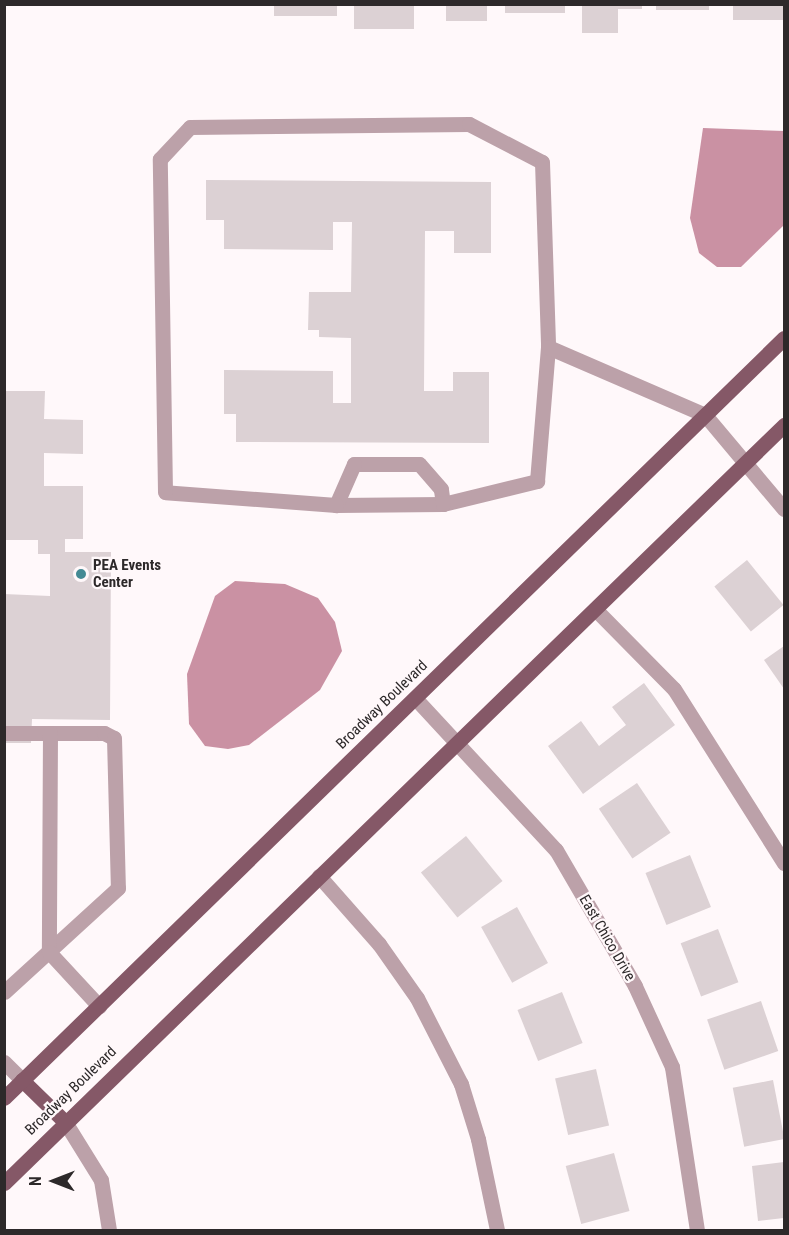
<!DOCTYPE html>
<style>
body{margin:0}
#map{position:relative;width:789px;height:1235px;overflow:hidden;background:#fff8fa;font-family:"Roboto Condensed",sans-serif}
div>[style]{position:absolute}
.water>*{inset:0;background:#ca91a3}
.building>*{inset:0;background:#dcd1d4;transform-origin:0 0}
.lane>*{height:15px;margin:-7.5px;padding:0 7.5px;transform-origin:7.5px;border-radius:7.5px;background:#bca1a9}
.street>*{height:15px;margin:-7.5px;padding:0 7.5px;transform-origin:7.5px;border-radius:7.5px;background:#bca1a9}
.primary>*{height:15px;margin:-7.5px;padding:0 7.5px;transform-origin:7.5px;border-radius:7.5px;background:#855867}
.dots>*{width:16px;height:16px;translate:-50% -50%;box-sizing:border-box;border:3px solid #fff8fa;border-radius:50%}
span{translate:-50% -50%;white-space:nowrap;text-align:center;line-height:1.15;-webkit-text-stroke:4.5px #fff8fa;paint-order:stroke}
.poi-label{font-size:15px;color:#2d292a;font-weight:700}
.left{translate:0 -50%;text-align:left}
.street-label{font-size:15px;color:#2d292a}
.frame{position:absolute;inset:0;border:6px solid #2d292a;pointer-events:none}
.north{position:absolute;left:24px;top:1151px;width:60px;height:60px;-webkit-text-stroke:4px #fff8fa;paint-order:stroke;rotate:270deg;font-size:16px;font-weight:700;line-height:24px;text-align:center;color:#2d292a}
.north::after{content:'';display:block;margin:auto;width:21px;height:27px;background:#2d292a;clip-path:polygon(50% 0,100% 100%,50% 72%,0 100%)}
</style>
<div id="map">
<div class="water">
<div style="clip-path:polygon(703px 128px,784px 131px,784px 225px,741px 267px,717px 267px,699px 253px,690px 218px)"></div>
<div style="clip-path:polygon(235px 581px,285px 584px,318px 598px,335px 622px,342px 651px,320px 690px,249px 745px,228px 749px,205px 746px,189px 724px,187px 674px,215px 596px)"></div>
</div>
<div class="building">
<div style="left:274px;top:4px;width:63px;height:12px"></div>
<div style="left:354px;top:4px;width:60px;height:25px"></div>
<div style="left:446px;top:4px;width:41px;height:17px"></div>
<div style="left:505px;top:4px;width:60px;height:9px"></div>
<div style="clip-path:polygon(582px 4px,642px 4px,642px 9px,618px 9px,618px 33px,582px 33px)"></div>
<div style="left:656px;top:4px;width:53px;height:6px"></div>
<div style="left:733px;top:4px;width:51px;height:16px"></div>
<div style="clip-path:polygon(206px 180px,491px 182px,491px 253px,454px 253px,454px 231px,425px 231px,424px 391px,453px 391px,453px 372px,489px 372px,489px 443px,236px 442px,236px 414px,224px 414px,224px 370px,333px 371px,333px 403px,351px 403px,351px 338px,319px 337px,319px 330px,308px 330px,309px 292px,351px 292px,352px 222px,333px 222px,333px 250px,224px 249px,224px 220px,206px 220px)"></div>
<div style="clip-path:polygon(4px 391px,45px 391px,44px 419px,83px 420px,83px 454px,44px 453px,44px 486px,83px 486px,83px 539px,65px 539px,65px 552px,111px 552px,110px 720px,32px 719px,31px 743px,4px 743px,4px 594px,50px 596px,50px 554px,38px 554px,38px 540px,4px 540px)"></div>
<div style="left:747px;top:560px;width:58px;height:42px;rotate:51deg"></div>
<div style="clip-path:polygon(784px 646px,784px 689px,764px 660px)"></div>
<div style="clip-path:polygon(644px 683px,675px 725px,583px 794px,548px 746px,581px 721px,599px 746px,626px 725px,612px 707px)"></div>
<div style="left:637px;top:783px;width:60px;height:46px;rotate:56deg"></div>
<div style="left:466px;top:836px;width:58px;height:58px;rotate:51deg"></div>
<div style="left:690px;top:855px;width:56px;height:48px;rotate:68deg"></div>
<div style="left:517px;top:907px;width:64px;height:41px;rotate:61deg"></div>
<div style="left:718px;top:929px;width:57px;height:40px;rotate:69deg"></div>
<div style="left:562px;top:992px;width:55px;height:48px;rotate:68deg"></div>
<div style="left:761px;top:1001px;width:53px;height:57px;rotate:71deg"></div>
<div style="left:596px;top:1069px;width:58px;height:42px;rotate:77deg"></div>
<div style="left:773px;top:1080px;width:60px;height:41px;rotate:79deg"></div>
<div style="left:614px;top:1153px;width:60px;height:50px;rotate:75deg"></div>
<div style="clip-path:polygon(784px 1162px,784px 1218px,758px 1221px,752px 1166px)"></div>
</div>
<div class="lane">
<div style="left:443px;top:504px;width:97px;rotate:-13.7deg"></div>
<div style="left:537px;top:481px;width:134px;rotate:-85.3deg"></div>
<div style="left:336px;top:505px;width:107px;rotate:-0.5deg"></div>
<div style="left:443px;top:504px;width:15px;rotate:-98deg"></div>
<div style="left:441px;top:489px;width:33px;rotate:-131deg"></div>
<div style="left:419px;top:464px;width:65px;rotate:180deg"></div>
<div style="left:354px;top:464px;width:45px;rotate:113.7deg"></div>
<div style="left:336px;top:505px;width:171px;rotate:-175.7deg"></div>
<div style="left:165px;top:492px;width:333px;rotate:-90.9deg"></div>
<div style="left:160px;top:159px;width:44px;rotate:-46.8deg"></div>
<div style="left:190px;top:127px;width:279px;rotate:-0.6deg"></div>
<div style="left:469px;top:124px;width:82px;rotate:27.5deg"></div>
<div style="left:542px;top:162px;width:185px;rotate:88.1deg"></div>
<div style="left:548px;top:347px;width:171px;rotate:23.4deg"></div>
<div style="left:595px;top:609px;width:112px;rotate:45.4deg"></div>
<div style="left:674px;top:689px;width:206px;rotate:57.7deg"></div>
<div style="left:4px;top:733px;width:100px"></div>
<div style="left:104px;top:733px;width:11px;rotate:27deg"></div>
<div style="left:114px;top:738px;width:150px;rotate:88.5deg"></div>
<div style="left:118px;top:888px;width:154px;rotate:137.6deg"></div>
<div style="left:50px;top:733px;width:219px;rotate:90.3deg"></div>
<div style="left:49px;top:952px;width:74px;rotate:47.2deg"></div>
<div style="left:319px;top:876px;width:91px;rotate:48.6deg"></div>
<div style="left:379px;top:944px;width:66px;rotate:54.9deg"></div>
<div style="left:417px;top:998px;width:97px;rotate:62.9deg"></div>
<div style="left:461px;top:1084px;width:58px;rotate:72.8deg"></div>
<div style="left:478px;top:1139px;width:93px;rotate:78.2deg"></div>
<div style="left:4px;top:1062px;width:25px;rotate:45deg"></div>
<div style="left:65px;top:1122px;width:68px;rotate:58.2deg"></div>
<div style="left:101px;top:1180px;width:51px;rotate:80.9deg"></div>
</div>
<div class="street">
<div style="left:705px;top:415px;width:123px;rotate:50deg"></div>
<div style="left:415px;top:698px;width:207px;rotate:47.2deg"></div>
<div style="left:556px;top:850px;width:157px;rotate:59.8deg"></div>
<div style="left:635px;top:986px;width:89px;rotate:65.4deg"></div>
<div style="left:672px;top:1067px;width:165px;rotate:81.3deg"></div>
</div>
<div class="primary">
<div style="left:22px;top:1080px;width:60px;rotate:44.3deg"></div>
<div style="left:4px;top:1098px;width:1089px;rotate:-44.26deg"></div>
<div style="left:4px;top:1183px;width:1088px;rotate:-44.18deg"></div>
</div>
<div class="dots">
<div style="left:81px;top:574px;background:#448a94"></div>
</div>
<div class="poi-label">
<span class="left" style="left:93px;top:574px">PEA Events<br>Center</span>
</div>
<div class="street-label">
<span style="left:382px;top:705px;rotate:-44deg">Broadway Boulevard</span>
<span style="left:607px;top:938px;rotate:60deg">East Chico Drive</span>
<span style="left:71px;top:1091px;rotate:-44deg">Broadway Boulevard</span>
</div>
<div class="frame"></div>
<div class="north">N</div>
</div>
